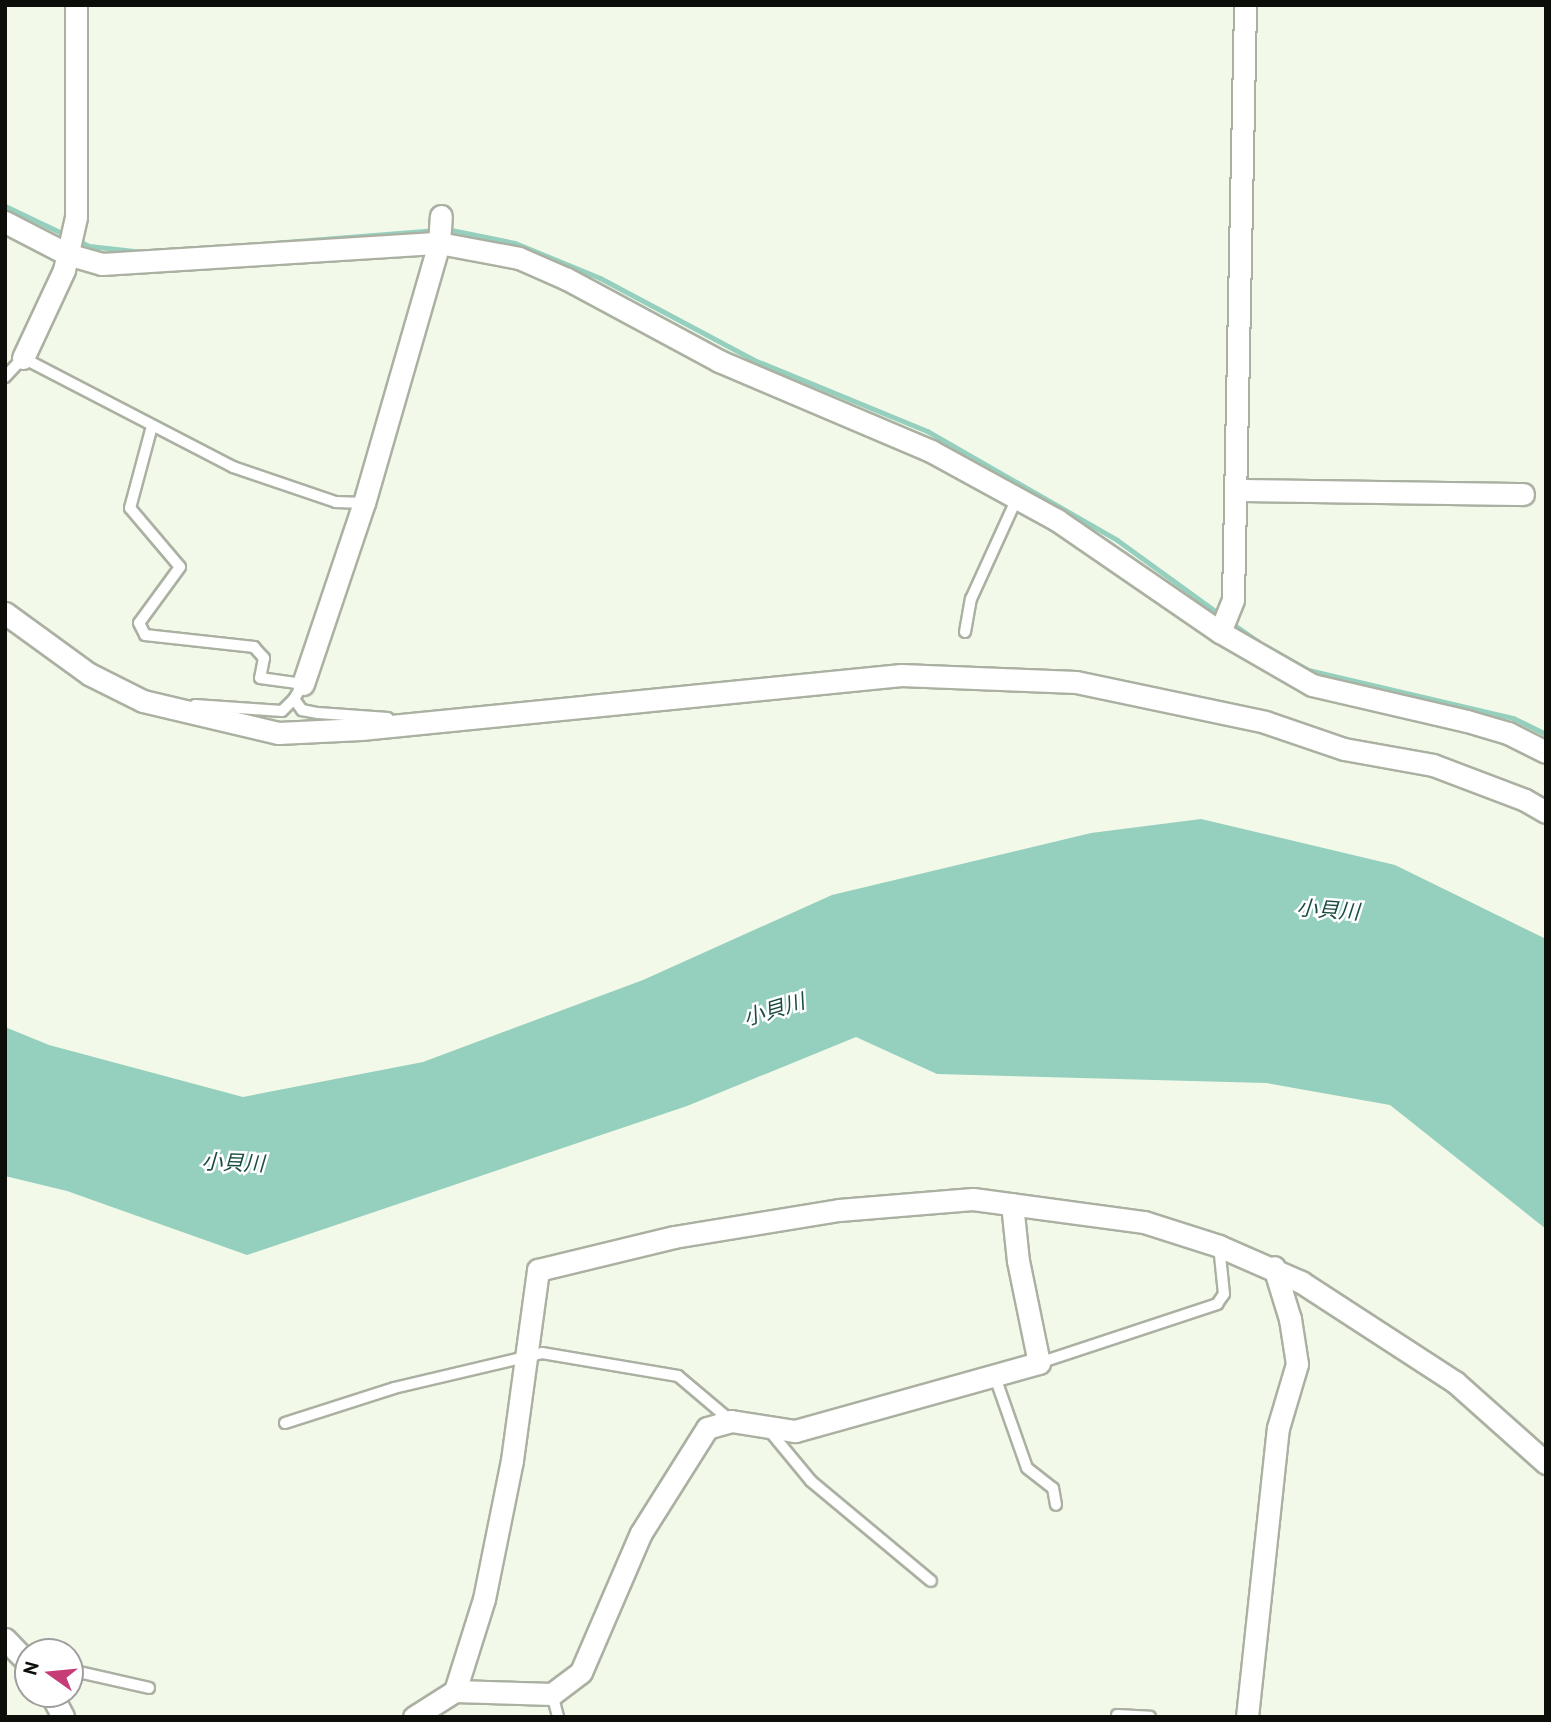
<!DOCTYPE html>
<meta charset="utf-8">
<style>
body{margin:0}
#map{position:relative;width:1551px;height:1722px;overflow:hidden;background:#f3f9e9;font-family:"PT Sans","Noto Sans JP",sans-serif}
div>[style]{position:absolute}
.water>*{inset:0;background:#95cfbe}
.stream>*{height:5px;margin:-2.5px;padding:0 2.5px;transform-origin:2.5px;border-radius:2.5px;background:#95cfbe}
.roads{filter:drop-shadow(2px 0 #abb1a2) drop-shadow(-2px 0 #abb1a2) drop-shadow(0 2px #abb1a2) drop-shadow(0 -2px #abb1a2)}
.lane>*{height:10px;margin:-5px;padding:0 5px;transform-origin:5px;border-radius:5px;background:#fff}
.street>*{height:21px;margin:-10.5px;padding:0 10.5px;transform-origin:10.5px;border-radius:10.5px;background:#fff}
span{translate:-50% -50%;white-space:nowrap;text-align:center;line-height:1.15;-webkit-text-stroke:5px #fff;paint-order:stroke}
.water-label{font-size:21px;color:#1b4c41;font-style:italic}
.frame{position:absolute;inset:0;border:7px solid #0c0e09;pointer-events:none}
.north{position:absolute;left:14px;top:1638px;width:70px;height:70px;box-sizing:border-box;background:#fff;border:2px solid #9e9f9d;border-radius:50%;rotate:285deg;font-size:19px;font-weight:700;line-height:28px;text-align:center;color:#0c0e09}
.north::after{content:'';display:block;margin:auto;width:24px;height:32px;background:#c53c76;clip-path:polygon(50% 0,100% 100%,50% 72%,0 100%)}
</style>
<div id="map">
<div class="water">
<div style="clip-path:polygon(1201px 819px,1395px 865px,1546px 939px,1546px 1229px,1390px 1105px,1266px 1083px,937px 1074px,856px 1037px,687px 1106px,247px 1255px,67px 1191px,5px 1176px,5px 1027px,49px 1045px,243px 1097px,423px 1062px,643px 980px,832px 895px,1091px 833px)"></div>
</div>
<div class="stream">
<div style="left:5px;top:206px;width:68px;rotate:25.4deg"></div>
<div style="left:446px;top:229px;width:70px;rotate:11.5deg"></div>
<div style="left:515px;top:243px;width:92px;rotate:22.4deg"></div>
<div style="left:600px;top:278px;width:174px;rotate:28deg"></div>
<div style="left:754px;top:360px;width:187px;rotate:22.3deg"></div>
<div style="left:927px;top:431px;width:219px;rotate:29.8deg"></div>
<div style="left:1117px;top:540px;width:130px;rotate:35.9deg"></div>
<div style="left:75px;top:239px;width:16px;rotate:27deg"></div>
<div style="left:89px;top:246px;width:54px;rotate:6.3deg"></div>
<div style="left:272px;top:243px;width:166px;rotate:-4.5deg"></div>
<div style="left:1230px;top:622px;width:35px;rotate:35deg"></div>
<div style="left:1267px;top:647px;width:47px;rotate:29.3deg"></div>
<div style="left:1308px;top:670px;width:211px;rotate:13.2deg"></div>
<div style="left:1513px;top:718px;width:37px;rotate:26deg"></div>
</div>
<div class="roads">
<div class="lane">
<div style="left:5px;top:377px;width:26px;rotate:-47deg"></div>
<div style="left:23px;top:358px;width:237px;rotate:27.4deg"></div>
<div style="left:233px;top:467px;width:109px;rotate:18.8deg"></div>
<div style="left:336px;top:502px;width:28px;rotate:2deg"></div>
<div style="left:152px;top:426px;width:85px;rotate:105deg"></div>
<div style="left:130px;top:508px;width:77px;rotate:49.7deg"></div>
<div style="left:180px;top:567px;width:69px;rotate:126.2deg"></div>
<div style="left:139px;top:623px;width:13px;rotate:63deg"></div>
<div style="left:145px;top:635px;width:110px;rotate:6.3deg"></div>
<div style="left:254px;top:647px;width:15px;rotate:48deg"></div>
<div style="left:264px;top:658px;width:20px;rotate:101deg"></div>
<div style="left:260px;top:678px;width:43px;rotate:7.9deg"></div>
<div style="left:303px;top:684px;width:17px;rotate:121deg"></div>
<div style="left:965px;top:632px;width:34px;rotate:-80deg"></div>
<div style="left:971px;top:599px;width:111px;rotate:-65.5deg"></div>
<div style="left:195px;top:705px;width:87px;rotate:3.9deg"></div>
<div style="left:282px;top:711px;width:17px;rotate:-45deg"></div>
<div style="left:294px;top:699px;width:14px;rotate:54deg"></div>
<div style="left:302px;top:710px;width:16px;rotate:11deg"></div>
<div style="left:318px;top:713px;width:70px;rotate:4.1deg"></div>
<div style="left:1039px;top:1363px;width:188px;rotate:-18.3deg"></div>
<div style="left:1217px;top:1304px;width:12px;rotate:-55deg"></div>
<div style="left:1224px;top:1294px;width:48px;rotate:-95.9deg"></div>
<div style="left:995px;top:1377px;width:96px;rotate:70.6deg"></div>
<div style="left:1027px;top:1468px;width:33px;rotate:38deg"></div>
<div style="left:1053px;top:1488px;width:17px;rotate:80deg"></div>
<div style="left:285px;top:1423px;width:114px;rotate:-17.8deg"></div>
<div style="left:394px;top:1388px;width:152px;rotate:-13.3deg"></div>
<div style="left:542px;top:1353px;width:138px;rotate:9.6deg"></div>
<div style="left:678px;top:1376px;width:68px;rotate:40.2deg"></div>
<div style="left:768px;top:1429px;width:67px;rotate:50.4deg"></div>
<div style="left:811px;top:1481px;width:156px;rotate:39.8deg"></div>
<div style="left:70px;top:1670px;width:81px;rotate:12.8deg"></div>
<div style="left:552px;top:1694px;width:24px;rotate:75deg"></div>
<div style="left:1117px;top:1715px;width:33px;rotate:3deg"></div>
</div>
<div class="street">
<div style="left:5px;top:222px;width:70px;rotate:27.3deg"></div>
<div style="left:67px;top:254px;width:36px;rotate:16deg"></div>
<div style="left:102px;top:264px;width:338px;rotate:-3.6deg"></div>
<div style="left:439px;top:243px;width:81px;rotate:10.6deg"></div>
<div style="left:519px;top:258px;width:52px;rotate:23.6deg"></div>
<div style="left:567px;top:279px;width:173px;rotate:28.3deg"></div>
<div style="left:719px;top:361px;width:230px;rotate:23deg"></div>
<div style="left:931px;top:451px;width:144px;rotate:28.7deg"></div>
<div style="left:1057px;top:520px;width:198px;rotate:34.5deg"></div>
<div style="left:1220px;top:632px;width:106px;rotate:29.9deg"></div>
<div style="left:1312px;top:685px;width:159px;rotate:13.1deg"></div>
<div style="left:1467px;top:721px;width:43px;rotate:16.3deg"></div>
<div style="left:1508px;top:733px;width:42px;rotate:26.6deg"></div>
<div style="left:23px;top:358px;width:97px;rotate:-65deg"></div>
<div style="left:64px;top:270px;width:54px;rotate:-77.2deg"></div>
<div style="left:76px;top:217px;width:212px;rotate:-90deg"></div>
<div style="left:1236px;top:490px;width:287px;rotate:0.8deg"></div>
<div style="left:5px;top:613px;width:104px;rotate:36deg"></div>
<div style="left:89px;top:674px;width:60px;rotate:26.6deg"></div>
<div style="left:143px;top:701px;width:139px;rotate:13.3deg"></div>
<div style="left:278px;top:733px;width:83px;rotate:-2.8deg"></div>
<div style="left:361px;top:729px;width:543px;rotate:-5.71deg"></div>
<div style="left:901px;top:675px;width:175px;rotate:2.3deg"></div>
<div style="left:1076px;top:682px;width:193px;rotate:11.9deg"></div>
<div style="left:1265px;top:722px;width:83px;rotate:18.9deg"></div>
<div style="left:1344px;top:749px;width:90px;rotate:10.2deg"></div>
<div style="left:1433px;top:765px;width:98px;rotate:20.8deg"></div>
<div style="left:1525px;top:800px;width:24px;rotate:30deg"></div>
<div style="left:1220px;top:632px;width:35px;rotate:-68deg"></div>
<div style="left:1233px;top:599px;width:594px;rotate:-88.84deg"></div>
<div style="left:303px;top:684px;width:191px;rotate:-71.4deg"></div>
<div style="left:364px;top:503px;width:271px;rotate:-73.9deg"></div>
<div style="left:439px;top:243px;width:27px;rotate:-86deg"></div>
<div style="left:5px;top:1639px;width:33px;rotate:46deg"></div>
<div style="left:455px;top:1691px;width:96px;rotate:-72.5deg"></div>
<div style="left:484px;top:1599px;width:142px;rotate:-78.6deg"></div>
<div style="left:512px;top:1460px;width:192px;rotate:-82.2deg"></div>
<div style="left:538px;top:1270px;width:140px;rotate:-13.6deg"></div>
<div style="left:674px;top:1237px;width:167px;rotate:-9.3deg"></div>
<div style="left:839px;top:1210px;width:134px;rotate:-4.7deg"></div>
<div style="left:973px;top:1199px;width:173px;rotate:7.7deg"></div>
<div style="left:1144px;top:1222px;width:79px;rotate:17.7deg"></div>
<div style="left:1219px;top:1246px;width:90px;rotate:23.7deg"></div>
<div style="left:1301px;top:1282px;width:184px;rotate:33deg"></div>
<div style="left:1455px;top:1382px;width:122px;rotate:41.7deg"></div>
<div style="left:51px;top:1694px;width:26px;rotate:62deg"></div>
<div style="left:414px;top:1717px;width:49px;rotate:-32.4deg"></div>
<div style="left:455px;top:1691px;width:97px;rotate:1.8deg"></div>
<div style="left:552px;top:1694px;width:36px;rotate:-37deg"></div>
<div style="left:581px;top:1672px;width:151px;rotate:-66.7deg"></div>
<div style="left:641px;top:1533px;width:124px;rotate:-57.8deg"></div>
<div style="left:707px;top:1428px;width:25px;rotate:-16deg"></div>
<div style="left:731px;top:1421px;width:65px;rotate:8.9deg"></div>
<div style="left:795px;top:1431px;width:253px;rotate:-15.6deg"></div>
<div style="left:1039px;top:1363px;width:104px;rotate:-101.6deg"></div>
<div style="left:1018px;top:1261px;width:57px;rotate:-96deg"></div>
<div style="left:1247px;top:1717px;width:291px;rotate:-83.9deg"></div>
<div style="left:1278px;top:1428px;width:67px;rotate:-73.5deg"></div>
<div style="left:1297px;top:1364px;width:46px;rotate:-98.8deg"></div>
<div style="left:1290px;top:1319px;width:54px;rotate:-107.1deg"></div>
</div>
</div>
<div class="water-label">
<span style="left:1328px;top:910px;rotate:4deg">小貝川</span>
<span style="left:774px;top:1010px;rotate:-17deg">小貝川</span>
<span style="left:233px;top:1163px;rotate:2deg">小貝川</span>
</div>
<div class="frame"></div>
<div class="north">N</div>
</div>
